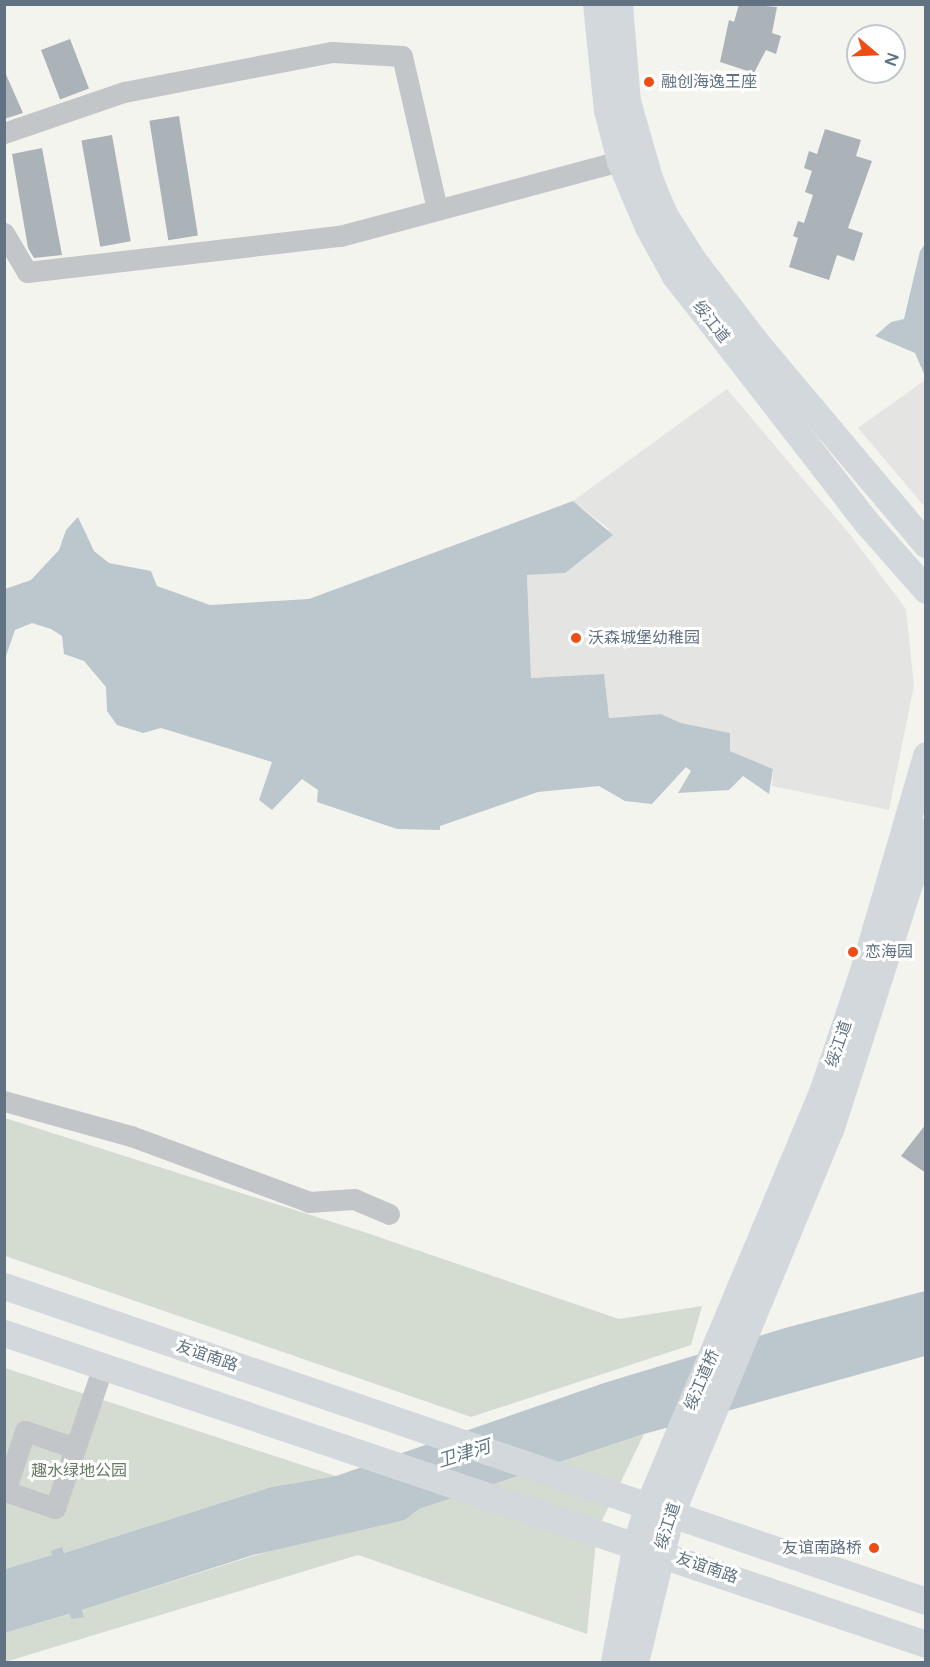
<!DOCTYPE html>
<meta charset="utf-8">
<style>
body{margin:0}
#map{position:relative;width:930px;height:1667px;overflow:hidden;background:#f4f4ef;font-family:"Varela Round","Noto Sans SC",sans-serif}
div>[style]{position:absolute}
.built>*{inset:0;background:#e4e5e3}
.green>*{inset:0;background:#d4dbd0}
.water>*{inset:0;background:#bbc7cc}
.building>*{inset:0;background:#abb2b8;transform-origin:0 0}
.minor>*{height:21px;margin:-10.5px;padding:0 10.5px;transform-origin:10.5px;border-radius:10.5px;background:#c3c6c9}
.major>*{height:27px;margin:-13.5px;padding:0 13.5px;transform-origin:13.5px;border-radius:13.5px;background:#d2d8dc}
.dots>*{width:16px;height:16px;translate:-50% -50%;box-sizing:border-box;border:3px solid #fff;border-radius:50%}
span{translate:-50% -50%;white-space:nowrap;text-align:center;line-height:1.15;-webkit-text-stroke:6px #fff;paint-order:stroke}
.poi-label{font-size:16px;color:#617282}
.left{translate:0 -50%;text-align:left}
.right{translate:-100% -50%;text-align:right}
.street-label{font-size:16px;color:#617282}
.park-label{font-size:16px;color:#647960}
.water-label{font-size:18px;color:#5c7580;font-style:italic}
.frame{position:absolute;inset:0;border:6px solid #617282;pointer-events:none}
.north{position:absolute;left:846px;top:24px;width:60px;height:60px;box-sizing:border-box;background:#fff;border:2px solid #c0c7cd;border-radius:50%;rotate:109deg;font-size:16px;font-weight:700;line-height:24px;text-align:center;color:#617282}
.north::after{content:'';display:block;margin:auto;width:21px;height:27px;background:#ee4e15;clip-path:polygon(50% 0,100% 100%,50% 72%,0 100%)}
</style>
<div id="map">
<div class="built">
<div style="clip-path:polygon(925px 380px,925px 507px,858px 428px)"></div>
<div style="clip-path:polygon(727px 389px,852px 537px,906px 609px,914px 686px,889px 810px,772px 786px,773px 769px,730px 751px,729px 733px,681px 723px,661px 714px,608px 718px,604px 675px,531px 678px,527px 575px,565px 573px,609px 529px,573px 501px)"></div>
</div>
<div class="green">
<div style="clip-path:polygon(5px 1118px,364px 1232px,619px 1319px,702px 1306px,691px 1345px,471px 1417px,5px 1256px)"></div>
<div style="clip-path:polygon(5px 1368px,336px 1476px,271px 1487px,64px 1553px,62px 1548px,53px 1555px,5px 1569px)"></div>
<div style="clip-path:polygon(644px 1434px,597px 1531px,587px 1634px,358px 1555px,5px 1662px,5px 1633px,70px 1614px,84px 1616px,82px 1610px,294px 1543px,405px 1520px,419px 1509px)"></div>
</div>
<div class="water">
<div style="clip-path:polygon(925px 244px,925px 376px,915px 353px,875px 336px,891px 322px,904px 319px,920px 251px)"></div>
<div style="clip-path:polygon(573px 501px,613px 535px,565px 573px,527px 575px,531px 678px,604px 674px,609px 718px,661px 714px,681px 723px,730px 733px,730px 751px,773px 769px,769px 794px,743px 776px,729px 790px,678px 793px,691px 771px,686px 767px,652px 804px,625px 801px,599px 786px,538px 792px,440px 826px,440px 830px,397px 829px,317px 802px,318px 790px,302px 779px,272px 810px,259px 800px,272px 762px,161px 728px,143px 733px,117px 725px,107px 711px,106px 687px,84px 661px,64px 654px,62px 636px,51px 629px,32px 623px,15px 630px,5px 659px,5px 589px,31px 580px,59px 550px,66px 530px,78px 517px,94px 551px,109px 563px,151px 571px,157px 586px,210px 605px,309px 599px)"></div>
<div style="clip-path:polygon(925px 1291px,925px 1356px,644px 1434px,419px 1509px,405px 1520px,253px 1555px,82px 1610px,84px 1617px,72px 1619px,69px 1614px,5px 1633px,5px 1569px,52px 1555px,51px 1551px,62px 1547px,64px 1553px,271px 1487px,336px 1476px,604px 1383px,785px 1328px)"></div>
</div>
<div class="building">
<div style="clip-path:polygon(739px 4px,777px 7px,772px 33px,781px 36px,776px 54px,766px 50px,754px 73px,720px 62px,729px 20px,734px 22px)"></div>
<div style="left:70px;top:39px;width:53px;height:31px;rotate:69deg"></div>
<div style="clip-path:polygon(4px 70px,23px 113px,4px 119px)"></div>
<div style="left:179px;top:116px;width:121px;height:30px;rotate:81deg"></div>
<div style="clip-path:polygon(825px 129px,861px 140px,856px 156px,872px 161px,848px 228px,863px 233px,854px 261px,837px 255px,829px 280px,789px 267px,798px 238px,793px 236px,798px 221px,804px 223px,813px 195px,805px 192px,812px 171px,804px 168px,809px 151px,817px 154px)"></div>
<div style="left:112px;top:135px;width:108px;height:31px;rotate:80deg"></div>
<div style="clip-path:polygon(42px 148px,62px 255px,34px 258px,28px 248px,12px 154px)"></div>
<div style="clip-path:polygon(926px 1124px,926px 1173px,901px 1156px)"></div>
</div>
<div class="minor">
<div style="left:4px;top:133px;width:127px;rotate:-18.9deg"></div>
<div style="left:124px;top:92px;width:212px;rotate:-10.9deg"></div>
<div style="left:332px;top:52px;width:70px;rotate:3.3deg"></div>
<div style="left:402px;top:56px;width:157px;rotate:77.1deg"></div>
<div style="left:4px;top:233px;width:45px;rotate:59.5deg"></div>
<div style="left:27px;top:272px;width:315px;rotate:-6.6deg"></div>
<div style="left:340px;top:236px;width:290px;rotate:-15deg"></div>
<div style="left:4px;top:1101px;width:132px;rotate:15.4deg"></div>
<div style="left:131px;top:1136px;width:190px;rotate:20.3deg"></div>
<div style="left:309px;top:1202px;width:45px;rotate:-3.8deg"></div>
<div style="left:354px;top:1199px;width:38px;rotate:23deg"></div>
<div style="left:75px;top:1448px;width:53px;rotate:-161.2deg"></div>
<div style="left:25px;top:1431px;width:63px;rotate:108.4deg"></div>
<div style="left:5px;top:1491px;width:53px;rotate:18.8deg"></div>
<div style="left:55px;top:1508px;width:150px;rotate:-71.3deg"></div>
</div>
<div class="major">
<div style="left:596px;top:4px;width:107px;rotate:84.1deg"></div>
<div style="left:607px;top:110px;width:53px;rotate:75.7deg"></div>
<div style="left:620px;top:161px;width:72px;rotate:67deg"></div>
<div style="left:648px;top:227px;width:56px;rotate:61.1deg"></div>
<div style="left:675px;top:276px;width:42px;rotate:51.8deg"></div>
<div style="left:701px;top:309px;width:271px;rotate:52.2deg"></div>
<div style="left:867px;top:523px;width:89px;rotate:48.6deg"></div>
<div style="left:619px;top:4px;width:97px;rotate:85.3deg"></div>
<div style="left:627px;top:101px;width:83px;rotate:74deg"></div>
<div style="left:650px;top:181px;width:38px;rotate:67deg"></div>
<div style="left:665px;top:216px;width:52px;rotate:57.5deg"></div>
<div style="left:693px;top:260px;width:108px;rotate:52.5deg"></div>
<div style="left:759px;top:346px;width:259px;rotate:49.9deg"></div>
<div style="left:4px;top:1286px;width:974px;rotate:18.86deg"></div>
<div style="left:4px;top:1333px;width:973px;rotate:18.64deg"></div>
<div style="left:614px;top:1662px;width:121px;rotate:-79.5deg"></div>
<div style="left:636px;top:1543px;width:39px;rotate:-72deg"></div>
<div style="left:648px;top:1506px;width:449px;rotate:-67.2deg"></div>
<div style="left:822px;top:1092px;width:128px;rotate:-71.3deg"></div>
<div style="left:863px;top:971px;width:225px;rotate:-73.7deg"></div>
<div style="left:635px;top:1662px;width:153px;rotate:-76.4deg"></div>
<div style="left:671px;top:1513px;width:415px;rotate:-67.5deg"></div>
<div style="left:830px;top:1130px;width:314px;rotate:-72.2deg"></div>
</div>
<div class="dots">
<div style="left:649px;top:82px;background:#ee4e15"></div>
<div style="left:576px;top:638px;background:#ee4e15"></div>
<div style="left:853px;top:952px;background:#ee4e15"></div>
<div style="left:874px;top:1548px;background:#ee4e15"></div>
</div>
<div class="poi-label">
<span class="left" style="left:661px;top:82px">融创海逸王座</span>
<span class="left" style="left:588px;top:638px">沃森城堡幼稚园</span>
<span class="left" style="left:865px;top:952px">恋海园</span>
<span class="right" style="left:862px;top:1548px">友谊南路桥</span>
</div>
<div class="street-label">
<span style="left:711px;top:322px;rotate:52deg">绥江道</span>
<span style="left:839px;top:1044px;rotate:-71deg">绥江道</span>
<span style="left:207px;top:1356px;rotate:19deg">友谊南路</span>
<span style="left:702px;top:1380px;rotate:-67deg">绥江道桥</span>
<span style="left:668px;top:1526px;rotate:-72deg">绥江道</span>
<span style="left:707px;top:1568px;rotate:19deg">友谊南路</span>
</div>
<div class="park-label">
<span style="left:79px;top:1471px">趣水绿地公园</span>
</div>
<div class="water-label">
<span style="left:464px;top:1454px;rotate:-17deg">卫津河</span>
</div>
<div class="frame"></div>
<div class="north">N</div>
</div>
